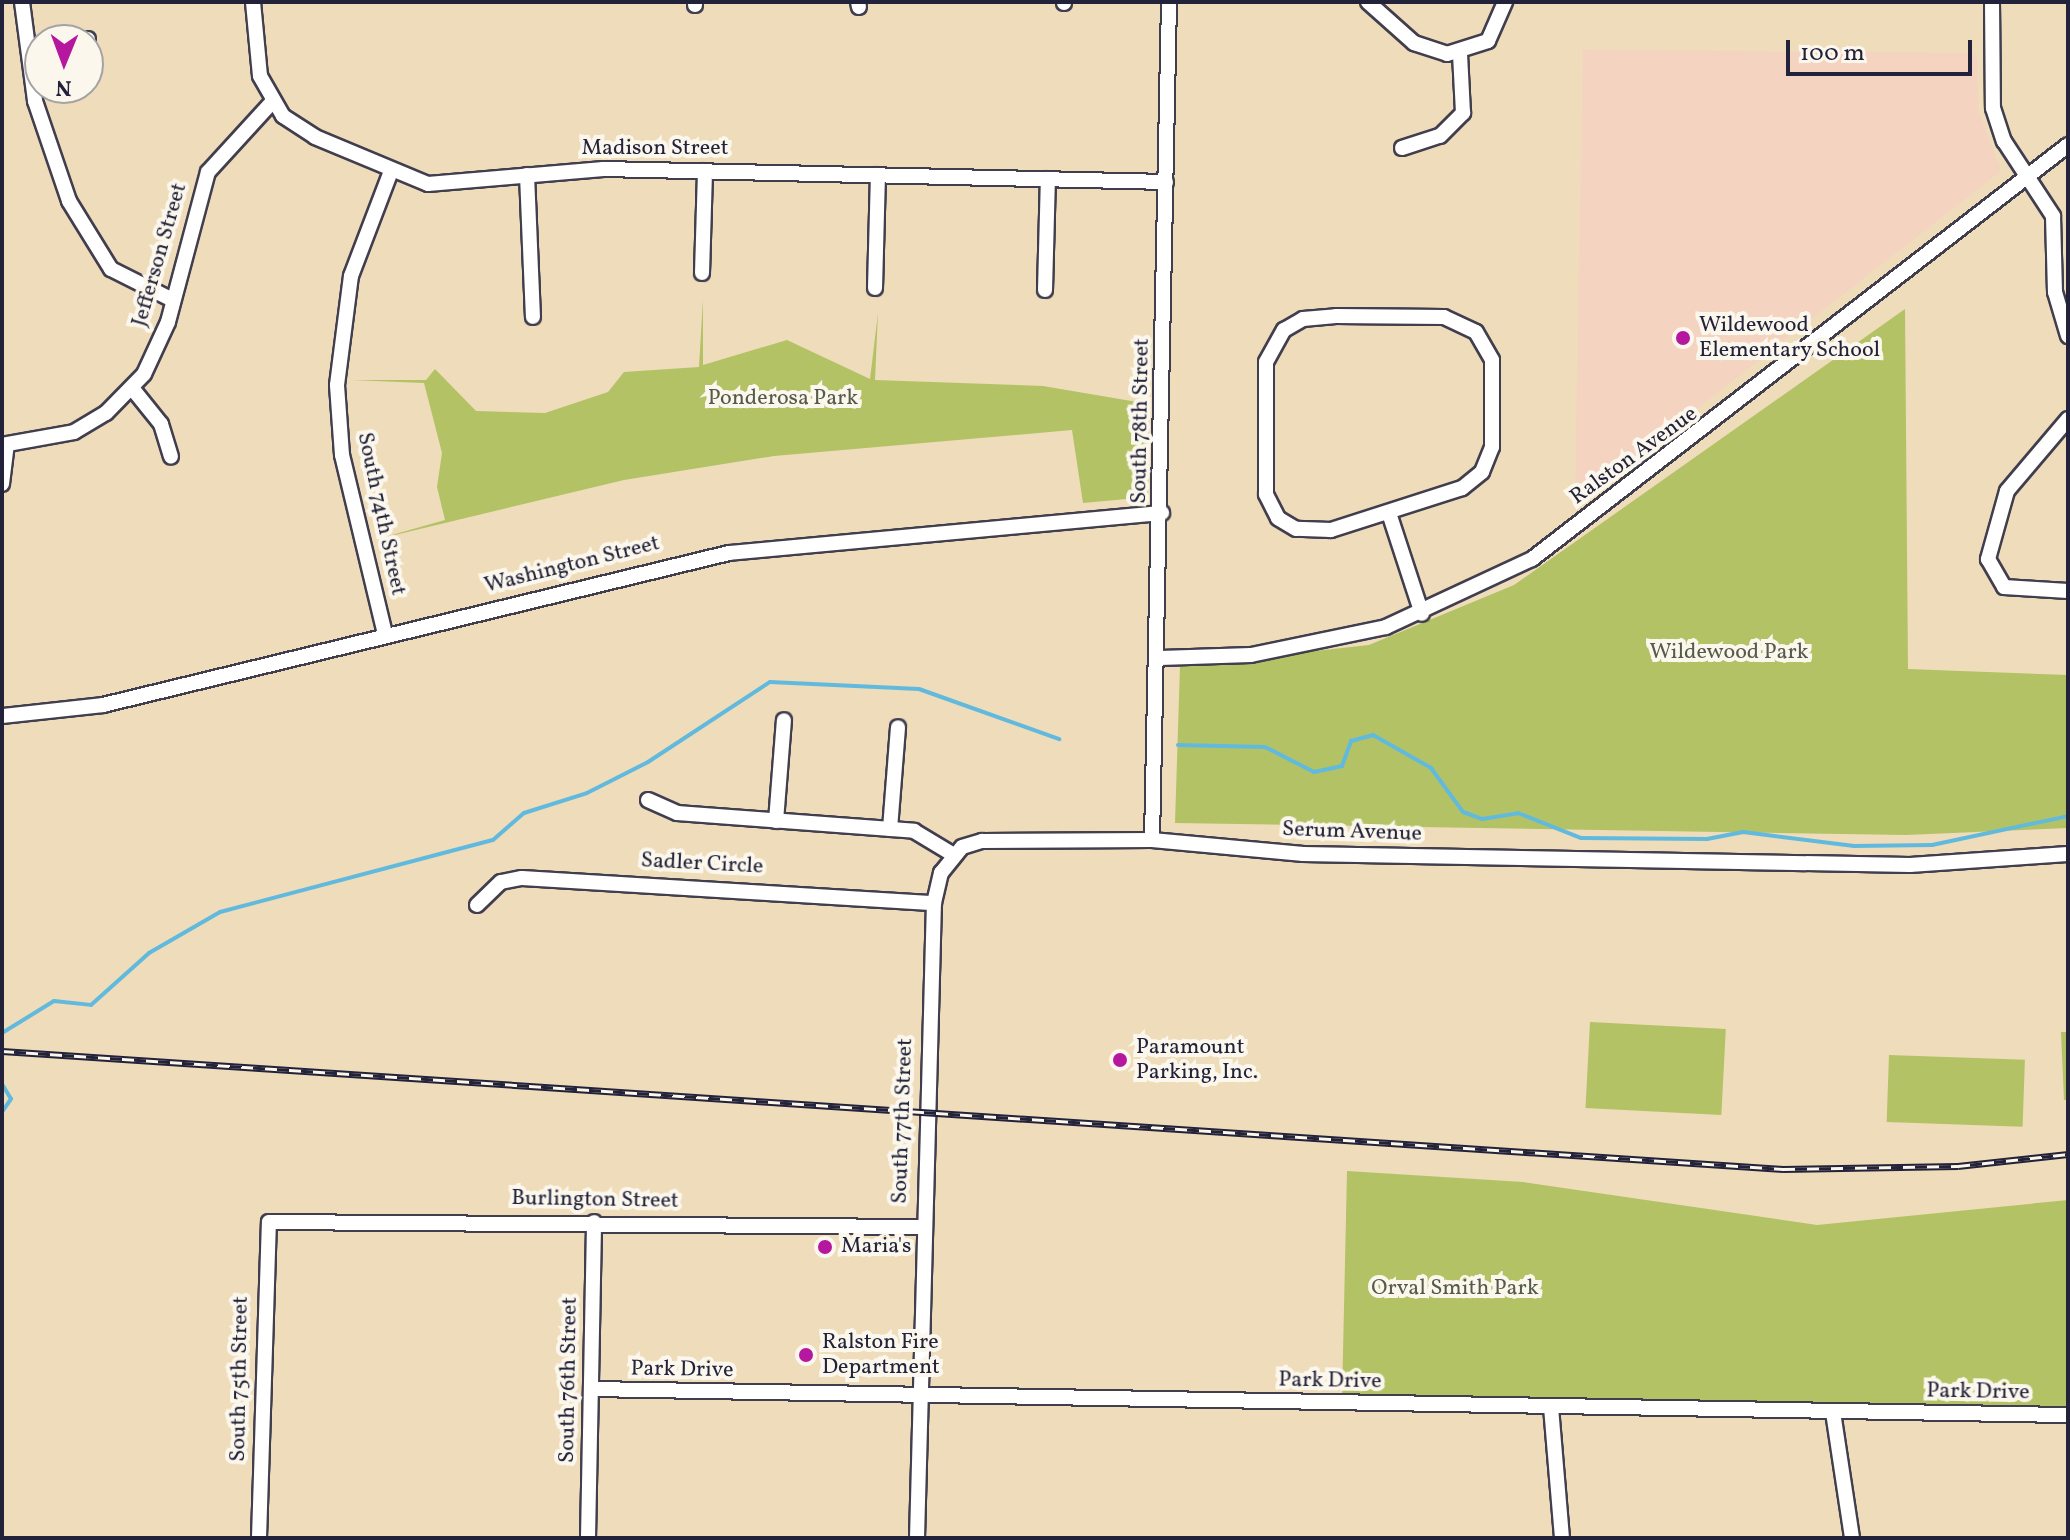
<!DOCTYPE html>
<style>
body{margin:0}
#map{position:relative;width:2070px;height:1540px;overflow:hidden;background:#efdcba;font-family:Vollkorn,serif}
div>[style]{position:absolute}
.built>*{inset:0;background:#f5d3c1}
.green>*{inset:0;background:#b3c265;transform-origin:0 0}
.stream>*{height:4px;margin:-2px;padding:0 2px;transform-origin:2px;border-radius:2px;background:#61bade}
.roads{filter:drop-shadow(2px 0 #413e4e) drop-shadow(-2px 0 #413e4e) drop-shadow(0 2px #413e4e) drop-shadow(0 -2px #413e4e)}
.minor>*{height:14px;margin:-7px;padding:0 7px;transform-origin:7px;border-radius:7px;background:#fff}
.rail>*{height:7px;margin-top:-3.5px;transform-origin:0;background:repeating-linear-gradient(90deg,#fbf7ec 0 12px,#22223b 0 24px);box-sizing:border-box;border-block:2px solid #22223b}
.dots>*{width:22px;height:22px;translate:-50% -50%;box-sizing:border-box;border:4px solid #fbf7ec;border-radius:50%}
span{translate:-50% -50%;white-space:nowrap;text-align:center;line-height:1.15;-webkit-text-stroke:8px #fbf7ec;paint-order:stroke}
.street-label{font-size:22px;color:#22223b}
.poi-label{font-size:22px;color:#22223b}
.left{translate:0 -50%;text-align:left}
.park-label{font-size:22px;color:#555a4a}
.frame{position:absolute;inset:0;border:4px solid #22223b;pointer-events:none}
.north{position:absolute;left:24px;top:24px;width:80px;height:80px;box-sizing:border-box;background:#fbf7ec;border:2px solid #a4a2a5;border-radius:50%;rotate:181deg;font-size:22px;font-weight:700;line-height:32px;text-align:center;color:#22223b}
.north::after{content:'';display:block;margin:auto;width:28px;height:36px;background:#b5179e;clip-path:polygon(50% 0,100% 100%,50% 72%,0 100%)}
.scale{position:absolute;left:1786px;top:40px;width:186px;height:36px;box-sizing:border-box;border:4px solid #22223b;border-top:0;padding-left:10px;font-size:24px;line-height:28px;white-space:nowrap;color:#22223b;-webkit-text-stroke:6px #fbf7ec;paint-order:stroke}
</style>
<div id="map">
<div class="built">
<div style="clip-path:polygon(1583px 50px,1977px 53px,1978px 109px,2001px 171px,1575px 504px)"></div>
</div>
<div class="green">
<div style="clip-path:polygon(703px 299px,703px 365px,787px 340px,870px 379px,878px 313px,875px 380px,1043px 386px,1149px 404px,1148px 497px,1083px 503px,1072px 430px,774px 456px,624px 480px,374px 540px,445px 520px,437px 487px,442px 453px,424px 383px,351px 380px,426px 380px,435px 369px,476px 411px,545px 413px,608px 392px,624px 372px,699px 367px)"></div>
<div style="clip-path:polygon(1905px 309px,1908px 669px,2068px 675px,2068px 828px,1906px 835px,1175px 823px,1180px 666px,1369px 645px,1514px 585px)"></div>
<div style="left:1590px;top:1022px;width:136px;height:86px;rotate:3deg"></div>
<div style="clip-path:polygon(2061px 1032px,2068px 1032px,2068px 1100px,2064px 1100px)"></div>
<div style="left:1889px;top:1055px;width:136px;height:67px;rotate:2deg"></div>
<div style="clip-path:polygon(1347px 1171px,1523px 1182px,1817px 1225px,2068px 1200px,2068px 1409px,1342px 1398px)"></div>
</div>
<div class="stream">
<div style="left:1178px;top:745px;width:87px;rotate:1.3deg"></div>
<div style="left:1265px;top:747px;width:55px;rotate:27deg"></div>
<div style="left:1314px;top:772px;width:29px;rotate:-12deg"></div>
<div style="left:1342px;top:766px;width:27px;rotate:-70deg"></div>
<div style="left:1351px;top:741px;width:23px;rotate:-15deg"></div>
<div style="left:1373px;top:735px;width:67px;rotate:29.6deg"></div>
<div style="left:1431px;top:768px;width:54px;rotate:54deg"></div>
<div style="left:1463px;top:812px;width:20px;rotate:20deg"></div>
<div style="left:1482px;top:819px;width:36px;rotate:-9deg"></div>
<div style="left:1518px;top:813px;width:68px;rotate:21.6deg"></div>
<div style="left:1581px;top:838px;width:126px;rotate:0.5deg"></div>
<div style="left:1707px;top:839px;width:37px;rotate:-11deg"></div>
<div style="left:1743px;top:832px;width:112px;rotate:7.2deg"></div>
<div style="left:1854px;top:846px;width:78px;rotate:-0.7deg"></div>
<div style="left:1932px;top:845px;width:139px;rotate:-12deg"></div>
<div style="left:2px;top:1033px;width:61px;rotate:-31.6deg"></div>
<div style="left:54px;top:1001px;width:37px;rotate:6deg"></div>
<div style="left:91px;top:1005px;width:78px;rotate:-41.9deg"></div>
<div style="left:149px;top:953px;width:82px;rotate:-30deg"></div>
<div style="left:220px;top:912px;width:282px;rotate:-14.8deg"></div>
<div style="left:493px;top:840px;width:41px;rotate:-41.1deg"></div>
<div style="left:524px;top:813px;width:66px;rotate:-17.6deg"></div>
<div style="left:587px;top:793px;width:68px;rotate:-26.9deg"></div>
<div style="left:648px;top:762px;width:146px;rotate:-33.3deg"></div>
<div style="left:770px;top:682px;width:149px;rotate:2.7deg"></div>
<div style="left:919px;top:689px;width:149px;rotate:19.7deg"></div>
<div style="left:2px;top:1084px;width:17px;rotate:59deg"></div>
<div style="left:11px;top:1099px;width:16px;rotate:125deg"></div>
</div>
<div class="roads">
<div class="minor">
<div style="left:22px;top:2px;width:100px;rotate:82.5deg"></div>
<div style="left:35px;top:101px;width:106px;rotate:71.2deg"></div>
<div style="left:69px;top:201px;width:80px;rotate:58.3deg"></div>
<div style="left:111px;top:269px;width:69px;rotate:26.6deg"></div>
<div style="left:253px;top:2px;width:74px;rotate:84.6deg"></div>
<div style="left:260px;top:76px;width:46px;rotate:60.1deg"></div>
<div style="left:283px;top:116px;width:38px;rotate:33deg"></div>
<div style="left:315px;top:137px;width:122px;rotate:22.6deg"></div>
<div style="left:428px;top:184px;width:176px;rotate:-4.9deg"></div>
<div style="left:603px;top:169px;width:563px;rotate:1.32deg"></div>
<div style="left:858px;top:2px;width:5px;rotate:79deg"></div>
<div style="left:1064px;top:2px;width:1px;rotate:90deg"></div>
<div style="left:1368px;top:2px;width:62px;rotate:41.7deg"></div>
<div style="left:1414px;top:43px;width:35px;rotate:18deg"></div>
<div style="left:1447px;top:54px;width:43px;rotate:-17.6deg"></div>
<div style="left:1488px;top:41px;width:43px;rotate:-66.4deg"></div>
<div style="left:1992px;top:2px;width:106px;rotate:89.5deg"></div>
<div style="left:1993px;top:108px;width:35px;rotate:72deg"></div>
<div style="left:2004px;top:141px;width:90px;rotate:56.8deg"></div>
<div style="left:2053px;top:216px;width:76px;rotate:88.5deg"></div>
<div style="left:2055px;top:292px;width:46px;rotate:73.5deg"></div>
<div style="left:695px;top:5px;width:3px;rotate:-90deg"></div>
<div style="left:77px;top:40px;width:11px;rotate:-5deg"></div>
<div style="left:1402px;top:148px;width:40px;rotate:-18deg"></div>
<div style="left:1440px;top:136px;width:33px;rotate:-45deg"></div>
<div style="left:1463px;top:113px;width:60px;rotate:-92.9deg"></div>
<div style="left:527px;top:175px;width:142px;rotate:87.6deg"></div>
<div style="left:702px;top:273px;width:102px;rotate:-88.3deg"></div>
<div style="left:875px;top:288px;width:113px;rotate:-88.5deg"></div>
<div style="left:1045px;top:290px;width:111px;rotate:-88.5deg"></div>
<div style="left:1336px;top:316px;width:108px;rotate:0.5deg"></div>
<div style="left:1444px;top:317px;width:35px;rotate:25deg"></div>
<div style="left:1476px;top:332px;width:32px;rotate:60deg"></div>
<div style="left:1492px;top:360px;width:87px;rotate:90deg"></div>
<div style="left:1492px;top:447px;width:27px;rotate:112deg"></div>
<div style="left:1482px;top:472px;width:26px;rotate:141deg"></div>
<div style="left:1462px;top:488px;width:138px;rotate:162.2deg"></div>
<div style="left:1331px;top:530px;width:35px;rotate:-178deg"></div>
<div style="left:1296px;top:529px;width:21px;rotate:-149deg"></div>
<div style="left:1278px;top:518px;width:27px;rotate:-117deg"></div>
<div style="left:1266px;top:494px;width:132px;rotate:-90deg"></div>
<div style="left:1266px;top:362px;width:37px;rotate:-61deg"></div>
<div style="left:1284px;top:330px;width:22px;rotate:-30deg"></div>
<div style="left:1303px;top:319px;width:33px;rotate:-5deg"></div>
<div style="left:132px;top:388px;width:46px;rotate:51.1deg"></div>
<div style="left:161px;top:424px;width:34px;rotate:73deg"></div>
<div style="left:2068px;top:419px;width:94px;rotate:130.3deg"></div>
<div style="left:2007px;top:491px;width:71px;rotate:105.6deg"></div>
<div style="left:1988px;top:559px;width:32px;rotate:60deg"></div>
<div style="left:2004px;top:587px;width:64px;rotate:3.6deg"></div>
<div style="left:2px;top:445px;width:73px;rotate:-10.2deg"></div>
<div style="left:74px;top:432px;width:37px;rotate:-31deg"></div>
<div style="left:106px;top:413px;width:54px;rotate:-45.7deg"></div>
<div style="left:144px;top:374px;width:57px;rotate:-65.2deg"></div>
<div style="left:168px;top:322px;width:155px;rotate:-75.1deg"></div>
<div style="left:208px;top:172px;width:96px;rotate:-47.5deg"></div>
<div style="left:2px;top:484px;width:38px;rotate:-83deg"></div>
<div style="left:1389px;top:513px;width:106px;rotate:71.9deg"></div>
<div style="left:385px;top:634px;width:184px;rotate:-103.5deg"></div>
<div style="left:342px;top:455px;width:70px;rotate:-94.1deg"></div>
<div style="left:337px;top:385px;width:110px;rotate:-82.7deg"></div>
<div style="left:351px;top:276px;width:112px;rotate:-69.1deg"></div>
<div style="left:1160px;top:658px;width:91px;rotate:-1.9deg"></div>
<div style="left:1251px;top:655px;width:138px;rotate:-11.7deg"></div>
<div style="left:1386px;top:627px;width:161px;rotate:-25deg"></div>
<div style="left:1532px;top:559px;width:677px;rotate:-37.68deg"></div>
<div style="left:2px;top:716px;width:102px;rotate:-6.2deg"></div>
<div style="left:103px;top:705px;width:644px;rotate:-13.65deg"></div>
<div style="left:729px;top:553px;width:435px;rotate:-5.3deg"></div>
<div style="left:648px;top:800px;width:32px;rotate:24deg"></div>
<div style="left:677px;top:813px;width:238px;rotate:4.3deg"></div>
<div style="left:914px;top:831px;width:47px;rotate:31deg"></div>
<div style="left:776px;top:821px;width:101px;rotate:-85.5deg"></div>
<div style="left:890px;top:829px;width:102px;rotate:-85.5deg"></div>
<div style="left:1152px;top:840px;width:838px;rotate:-88.84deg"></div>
<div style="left:477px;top:905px;width:33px;rotate:-44deg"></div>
<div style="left:501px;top:882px;width:21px;rotate:-11deg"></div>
<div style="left:522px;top:878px;width:413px;rotate:3.5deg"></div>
<div style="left:591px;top:1389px;width:1477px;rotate:1.01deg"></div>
<div style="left:1551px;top:1407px;width:131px;rotate:85.2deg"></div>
<div style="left:1833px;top:1412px;width:127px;rotate:81.4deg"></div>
<div style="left:259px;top:1538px;width:316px;rotate:-88.2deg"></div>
<div style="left:269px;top:1222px;width:653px;rotate:0.44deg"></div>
<div style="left:588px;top:1538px;width:316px;rotate:-88.9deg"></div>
<div style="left:917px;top:1538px;width:635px;rotate:-88.47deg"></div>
<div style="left:934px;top:903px;width:31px;rotate:-77deg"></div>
<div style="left:941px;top:873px;width:33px;rotate:-51deg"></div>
<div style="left:962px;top:847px;width:21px;rotate:-17deg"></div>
<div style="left:982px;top:841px;width:170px;rotate:-0.3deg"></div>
<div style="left:1152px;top:840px;width:152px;rotate:5.3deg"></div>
<div style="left:1303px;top:854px;width:607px;rotate:1.04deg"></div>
<div style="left:1910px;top:865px;width:158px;rotate:-4deg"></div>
</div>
</div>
<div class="rail">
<div style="left:2px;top:1051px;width:1785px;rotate:3.79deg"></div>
<div style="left:1783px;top:1169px;width:175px;rotate:-1deg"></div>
<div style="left:1958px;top:1166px;width:111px;rotate:-6.2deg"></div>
</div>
<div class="dots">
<div style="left:1683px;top:338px;background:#b5179e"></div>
<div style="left:1120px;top:1060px;background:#b5179e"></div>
<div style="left:825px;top:1247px;background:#b5179e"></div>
<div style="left:806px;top:1355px;background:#b5179e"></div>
</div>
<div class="street-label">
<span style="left:655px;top:149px">Madison Street</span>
<span style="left:160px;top:255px;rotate:-74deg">Jefferson Street</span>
<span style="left:1141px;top:421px;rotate:-89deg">South 78th Street</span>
<span style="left:1634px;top:456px;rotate:-36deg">Ralston Avenue</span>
<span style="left:381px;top:514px;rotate:78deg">South 74th Street</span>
<span style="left:572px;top:565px;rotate:-14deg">Washington Street</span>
<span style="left:1352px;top:832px;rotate:2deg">Serum Avenue</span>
<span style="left:702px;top:864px;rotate:3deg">Sadler Circle</span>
<span style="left:903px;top:1121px;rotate:-88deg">South 77th Street</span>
<span style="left:595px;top:1200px;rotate:1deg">Burlington Street</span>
<span style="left:682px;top:1370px;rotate:1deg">Park Drive</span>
<span style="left:240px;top:1379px;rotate:-89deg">South 75th Street</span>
<span style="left:569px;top:1380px;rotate:-89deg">South 76th Street</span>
<span style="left:1330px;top:1381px;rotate:1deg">Park Drive</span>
<span style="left:1978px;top:1392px;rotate:1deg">Park Drive</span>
</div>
<div class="poi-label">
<span class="left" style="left:1699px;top:338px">Wildewood<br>Elementary School</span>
<span class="left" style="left:1136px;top:1060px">Paramount<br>Parking, Inc.</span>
<span class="left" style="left:841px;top:1247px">Maria's</span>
<span class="left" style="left:822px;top:1355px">Ralston Fire<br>Department</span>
</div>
<div class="park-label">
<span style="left:783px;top:399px">Ponderosa Park</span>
<span style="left:1729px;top:653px">Wildewood Park</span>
<span style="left:1455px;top:1289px">Orval Smith Park</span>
</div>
<div class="frame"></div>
<div class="north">N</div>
<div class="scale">100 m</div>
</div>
